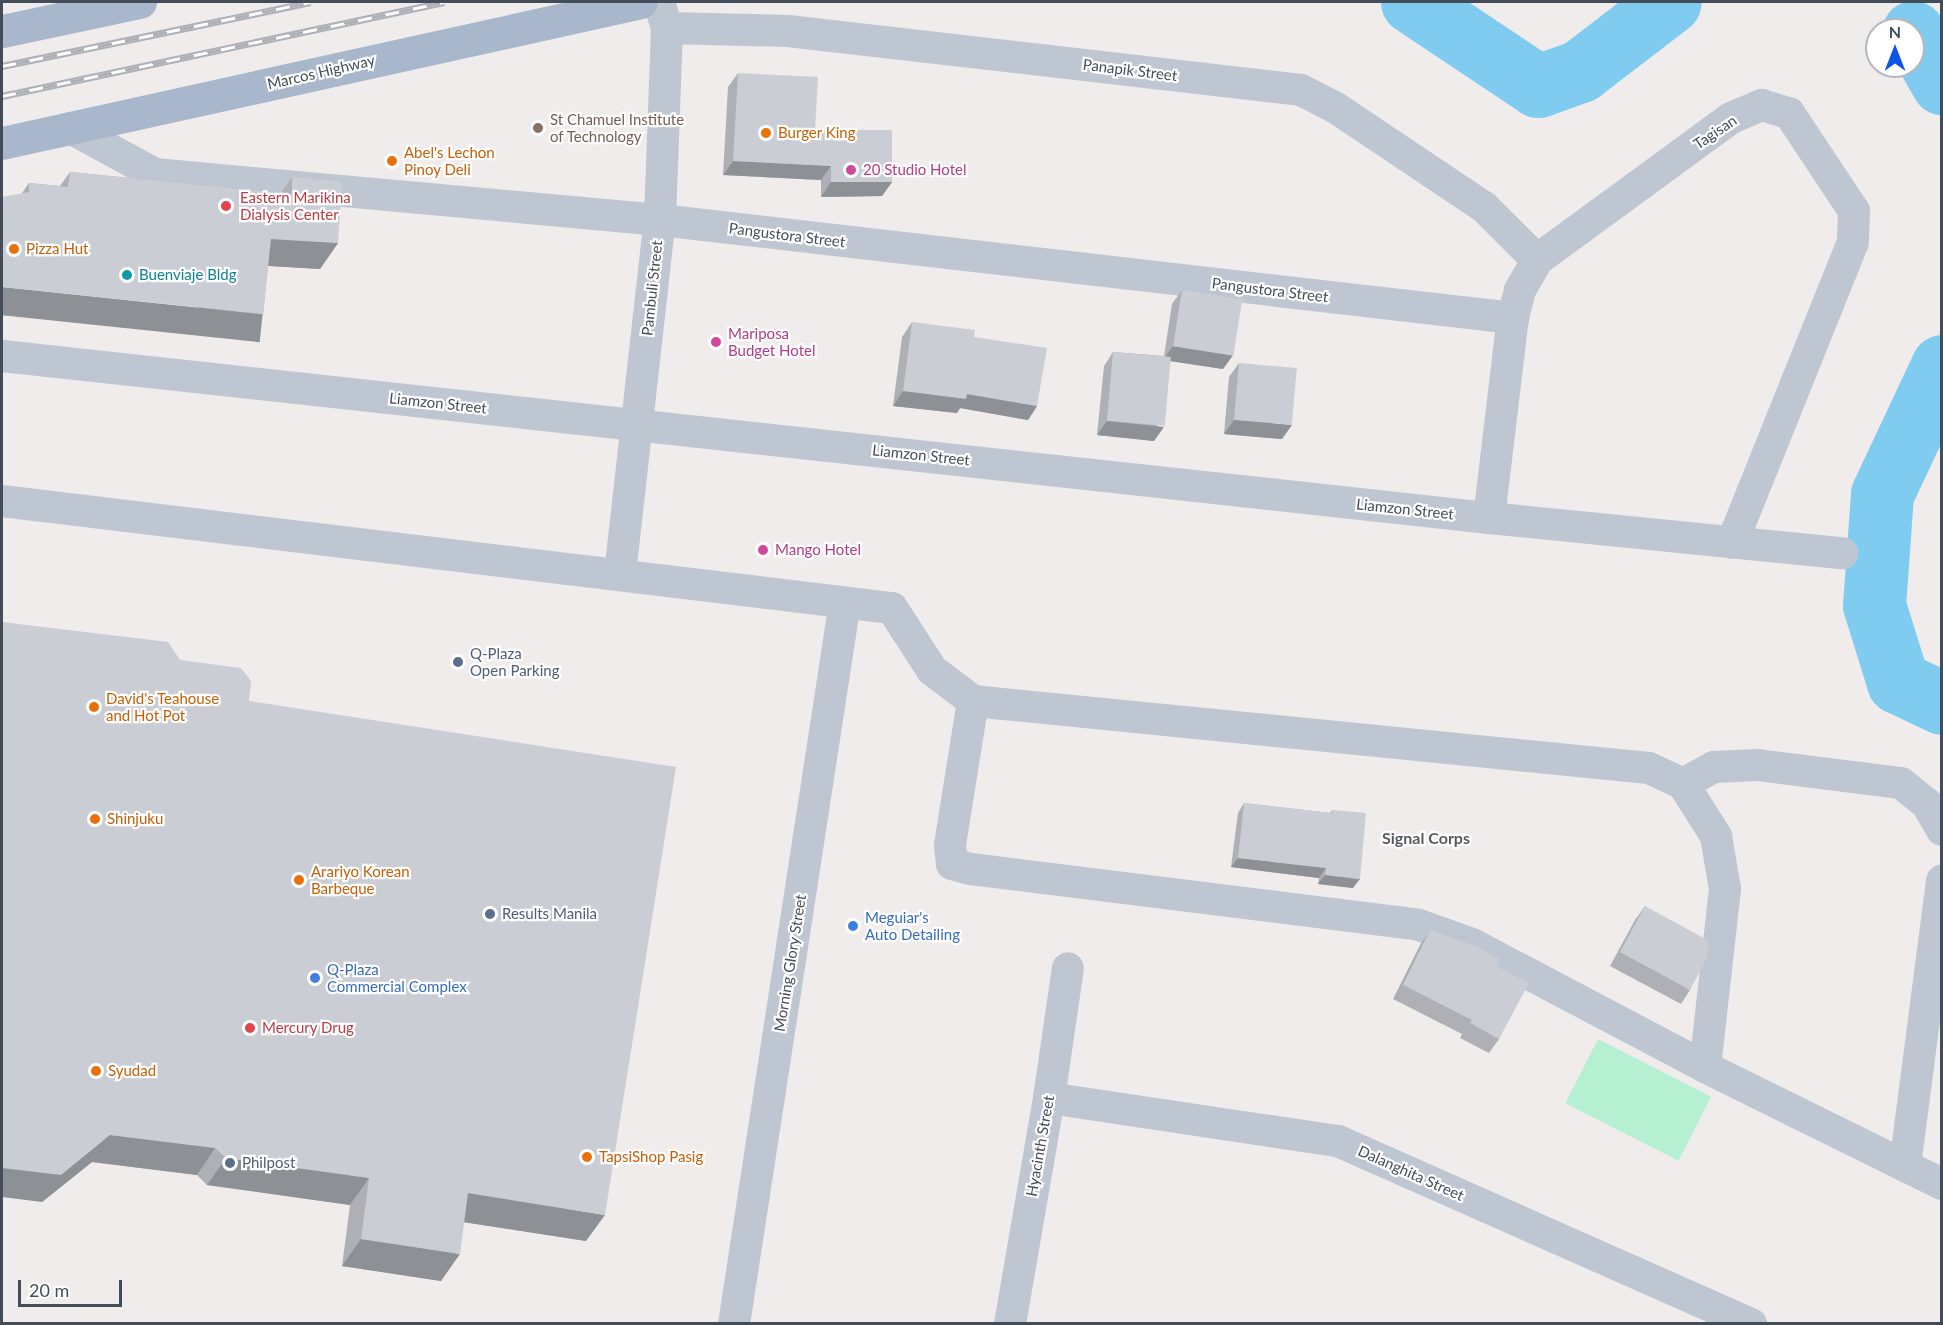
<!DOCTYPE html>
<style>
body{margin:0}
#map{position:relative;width:1943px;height:1325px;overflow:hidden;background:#efeceb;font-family:Lato,sans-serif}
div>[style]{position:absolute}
.green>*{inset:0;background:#b6f0d3;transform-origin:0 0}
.river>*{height:63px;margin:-31.5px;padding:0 31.5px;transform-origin:31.5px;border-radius:31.5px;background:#80ccf0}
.minor>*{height:32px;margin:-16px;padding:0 16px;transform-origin:16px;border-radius:16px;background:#bec6d2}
.primary>*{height:33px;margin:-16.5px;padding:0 16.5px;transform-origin:16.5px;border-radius:16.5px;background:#a9b7cd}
.rail>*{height:7px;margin-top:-3.5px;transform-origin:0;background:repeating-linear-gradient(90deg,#fff 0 14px,#adb0b7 0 28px);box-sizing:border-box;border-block:2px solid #adb0b7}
.wall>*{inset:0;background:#aeb0b6}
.shaded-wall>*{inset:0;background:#8d9094;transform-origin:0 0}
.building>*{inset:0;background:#cacdd4;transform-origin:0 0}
.dots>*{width:16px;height:16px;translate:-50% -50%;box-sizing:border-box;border:3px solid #fff;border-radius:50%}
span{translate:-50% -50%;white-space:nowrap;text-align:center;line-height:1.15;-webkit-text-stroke:4.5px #fff;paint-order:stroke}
.street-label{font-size:15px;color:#434d5a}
.education-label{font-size:15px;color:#785e54}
.left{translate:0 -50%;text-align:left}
.food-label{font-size:15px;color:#c56008}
.hotel-label{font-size:15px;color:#b23c85}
.health-label{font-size:15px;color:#be3a42}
.culture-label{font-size:15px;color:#0d838f}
.service-label{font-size:15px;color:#4e5e75}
.shop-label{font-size:15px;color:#366cbe}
.neighbourhood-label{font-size:16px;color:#585b61;font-weight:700}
.frame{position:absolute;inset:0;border:3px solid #434d5a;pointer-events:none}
.north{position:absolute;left:1865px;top:18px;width:60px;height:60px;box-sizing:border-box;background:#fff;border:2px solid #b4b8bd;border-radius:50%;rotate:0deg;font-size:16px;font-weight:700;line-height:24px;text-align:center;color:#434d5a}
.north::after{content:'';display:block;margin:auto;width:21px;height:27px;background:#0f55e5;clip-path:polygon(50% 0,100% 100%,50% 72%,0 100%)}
.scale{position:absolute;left:18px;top:1280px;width:104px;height:27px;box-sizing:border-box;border:3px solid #434d5a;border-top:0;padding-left:8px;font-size:18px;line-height:21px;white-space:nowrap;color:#434d5a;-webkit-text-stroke:4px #fff;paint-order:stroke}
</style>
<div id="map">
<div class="green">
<div style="left:1598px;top:1039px;width:127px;height:72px;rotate:27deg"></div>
</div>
<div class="river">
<div style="left:1412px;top:2px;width:151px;rotate:33.7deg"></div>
<div style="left:1538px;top:86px;width:45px;rotate:-19.7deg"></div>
<div style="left:1580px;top:71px;width:113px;rotate:-37.5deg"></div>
<div style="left:1913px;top:32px;width:59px;rotate:60.4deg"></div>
<div style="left:1942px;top:366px;width:141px;rotate:115.1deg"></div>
<div style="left:1882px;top:494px;width:111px;rotate:94.1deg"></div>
<div style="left:1874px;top:605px;width:81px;rotate:72.7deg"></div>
<div style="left:1898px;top:682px;width:49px;rotate:25.5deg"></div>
</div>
<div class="minor">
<div style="left:667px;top:28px;width:121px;rotate:1.4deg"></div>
<div style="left:788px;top:31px;width:516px;rotate:6.56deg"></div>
<div style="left:1301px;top:90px;width:39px;rotate:27deg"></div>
<div style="left:1336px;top:108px;width:178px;rotate:33.8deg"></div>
<div style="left:1484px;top:207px;width:75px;rotate:45deg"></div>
<div style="left:70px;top:128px;width:97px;rotate:28.4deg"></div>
<div style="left:155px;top:174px;width:507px;rotate:5.2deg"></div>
<div style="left:660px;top:220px;width:859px;rotate:6.55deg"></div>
<div style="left:2px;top:356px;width:1496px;rotate:6.22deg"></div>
<div style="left:1489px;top:518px;width:355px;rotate:5.7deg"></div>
<div style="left:2px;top:501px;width:896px;rotate:6.86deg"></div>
<div style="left:892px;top:608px;width:74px;rotate:57.2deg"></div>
<div style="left:932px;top:670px;width:51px;rotate:37.1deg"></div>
<div style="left:973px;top:701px;width:679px;rotate:5.66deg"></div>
<div style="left:1649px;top:768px;width:38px;rotate:25deg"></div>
<div style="left:1683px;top:784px;width:35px;rotate:-29deg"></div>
<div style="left:1714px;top:767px;width:44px;rotate:-2.6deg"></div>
<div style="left:1758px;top:765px;width:144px;rotate:7.2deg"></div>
<div style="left:1901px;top:783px;width:33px;rotate:39deg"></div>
<div style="left:1927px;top:804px;width:30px;rotate:60deg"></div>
<div style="left:1489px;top:518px;width:201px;rotate:-83.2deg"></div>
<div style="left:1513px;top:318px;width:29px;rotate:-76deg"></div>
<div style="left:1520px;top:290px;width:34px;rotate:-60deg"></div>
<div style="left:1537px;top:260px;width:240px;rotate:-36.2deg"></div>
<div style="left:1731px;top:118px;width:34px;rotate:-23deg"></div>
<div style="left:1762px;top:105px;width:28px;rotate:17deg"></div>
<div style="left:1789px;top:113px;width:118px;rotate:56.4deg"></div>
<div style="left:1854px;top:211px;width:31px;rotate:92deg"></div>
<div style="left:1853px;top:242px;width:324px;rotate:111.9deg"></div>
<div style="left:620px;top:574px;width:356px;rotate:-83.6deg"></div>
<div style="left:660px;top:220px;width:192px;rotate:-87.9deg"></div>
<div style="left:667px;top:28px;width:27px;rotate:-107deg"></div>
<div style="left:973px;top:701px;width:146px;rotate:99.1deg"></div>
<div style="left:950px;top:845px;width:19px;rotate:84deg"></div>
<div style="left:952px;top:864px;width:20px;rotate:15deg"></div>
<div style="left:971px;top:869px;width:451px;rotate:7.1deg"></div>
<div style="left:1419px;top:925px;width:56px;rotate:19.7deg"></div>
<div style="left:1472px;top:944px;width:263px;rotate:27.8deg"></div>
<div style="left:1705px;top:1067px;width:264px;rotate:26.3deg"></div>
<div style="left:1683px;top:784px;width:62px;rotate:57.6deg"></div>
<div style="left:1716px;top:836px;width:54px;rotate:80.4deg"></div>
<div style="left:1725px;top:889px;width:179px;rotate:96.4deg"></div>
<div style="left:1049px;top:1098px;width:292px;rotate:8.5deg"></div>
<div style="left:1338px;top:1141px;width:452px;rotate:23.9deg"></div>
<div style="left:1905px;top:1166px;width:288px;rotate:-82.6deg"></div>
<div style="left:734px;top:1324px;width:730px;rotate:-81.26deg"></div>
<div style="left:1010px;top:1324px;width:229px;rotate:-80.2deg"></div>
<div style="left:1049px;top:1098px;width:131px;rotate:-81.7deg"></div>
</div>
<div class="primary">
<div style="left:2px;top:31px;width:141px;rotate:-11.9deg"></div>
<div style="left:2px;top:143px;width:654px;rotate:-12.44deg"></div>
</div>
<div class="rail">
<div style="left:2px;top:66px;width:315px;rotate:-11.7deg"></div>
<div style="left:2px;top:96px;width:452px;rotate:-12deg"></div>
</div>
<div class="wall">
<div style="clip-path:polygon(738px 73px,815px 130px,892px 182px,882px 196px,821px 197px,821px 180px,723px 175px,728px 87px)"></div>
<div style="clip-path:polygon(70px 172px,281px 193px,292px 177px,338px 243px,320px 269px,268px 266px,263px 314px,245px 339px,22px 193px,29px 183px,60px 186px)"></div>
<div style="clip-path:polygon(1182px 290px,1233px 355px,1223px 369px,1170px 361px,1154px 441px,1097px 435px,1104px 366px,1113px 352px,1164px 356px,1172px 304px)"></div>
<div style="clip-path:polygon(912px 322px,974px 337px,1037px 406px,1028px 420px,960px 408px,957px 413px,893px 406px,902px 337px)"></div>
<div style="clip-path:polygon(1239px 363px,1282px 439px,1224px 434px,1229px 377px)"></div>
<div style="clip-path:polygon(180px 660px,249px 701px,586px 1241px,464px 1222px,441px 1281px,342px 1266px,350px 1205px,207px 1185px,197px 1175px,92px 1162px,42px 1202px)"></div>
<div style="clip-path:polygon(1244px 803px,1330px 813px,1332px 810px,1353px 888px,1318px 884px,1319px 878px,1231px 867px,1238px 813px)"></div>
<div style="clip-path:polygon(1645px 906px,1690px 990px,1681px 1004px,1610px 966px,1635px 920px)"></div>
<div style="clip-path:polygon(1430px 930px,1496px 966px,1499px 1039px,1489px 1053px,1460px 1038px,1462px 1034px,1393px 999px,1420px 945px)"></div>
</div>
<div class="shaded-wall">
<div style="clip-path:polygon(733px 161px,831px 166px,821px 180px,723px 175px)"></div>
<div style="clip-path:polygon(831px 182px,892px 182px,882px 196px,821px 197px)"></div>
<div style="clip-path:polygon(271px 239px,338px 243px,320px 269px,253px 265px)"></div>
<div style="left:2px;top:287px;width:262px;height:28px;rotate:6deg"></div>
<div style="clip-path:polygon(1173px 346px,1233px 355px,1223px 369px,1163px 360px)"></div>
<div style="clip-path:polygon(903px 391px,967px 394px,1037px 406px,1028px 420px,960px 408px,957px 413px,893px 406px)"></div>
<div style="clip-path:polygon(1234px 420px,1292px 425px,1282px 439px,1224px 434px)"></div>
<div style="clip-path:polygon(1107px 421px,1164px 427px,1154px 441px,1097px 435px)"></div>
<div style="clip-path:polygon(1238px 858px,1326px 868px,1319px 878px,1231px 867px)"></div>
<div style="clip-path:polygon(1325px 875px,1360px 879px,1353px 888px,1318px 884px)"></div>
<div style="clip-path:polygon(110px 1135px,215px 1148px,197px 1175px,92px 1162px,42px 1202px,2px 1197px,2px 1168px)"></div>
<div style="clip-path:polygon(226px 1158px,369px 1178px,350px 1205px,207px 1185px)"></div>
<div style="clip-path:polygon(468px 1193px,605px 1215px,586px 1241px,449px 1220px)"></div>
<div style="clip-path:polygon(361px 1239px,460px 1254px,441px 1281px,342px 1266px)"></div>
</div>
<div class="building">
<div style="clip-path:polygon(738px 73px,818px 77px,815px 130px,892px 130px,892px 182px,831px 182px,831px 166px,733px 161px)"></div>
<div style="clip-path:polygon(70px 172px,292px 194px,292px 177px,342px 182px,338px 243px,271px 239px,263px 314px,2px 287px,2px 197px,29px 192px,29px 183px,68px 187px)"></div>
<div style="left:1182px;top:290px;width:61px;height:57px;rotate:9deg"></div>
<div style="clip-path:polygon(912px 322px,975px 330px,974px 337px,1047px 348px,1037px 406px,967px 394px,966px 399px,903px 391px)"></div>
<div style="left:1113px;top:352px;width:58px;height:69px;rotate:5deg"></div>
<div style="left:1239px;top:363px;width:58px;height:57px;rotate:5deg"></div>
<div style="clip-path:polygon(2px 622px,168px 642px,180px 660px,241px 668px,251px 681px,249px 701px,676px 767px,605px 1215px,468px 1193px,460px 1254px,361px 1239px,369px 1178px,226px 1158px,215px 1148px,110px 1135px,61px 1175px,2px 1168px)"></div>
<div style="clip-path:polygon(1244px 803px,1332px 813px,1332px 810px,1366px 813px,1360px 879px,1325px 875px,1326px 868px,1238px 858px)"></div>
<div style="clip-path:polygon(1645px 906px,1709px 941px,1707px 958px,1690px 990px,1620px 952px)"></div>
<div style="clip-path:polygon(1430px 930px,1475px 946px,1499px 959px,1496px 966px,1529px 983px,1499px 1039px,1470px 1023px,1472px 1020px,1403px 985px)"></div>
</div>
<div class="dots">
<div style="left:538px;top:128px;background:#8d6e63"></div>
<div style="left:766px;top:133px;background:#e8710a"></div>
<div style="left:392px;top:161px;background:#e8710a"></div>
<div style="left:851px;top:170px;background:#d1479c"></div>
<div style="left:226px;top:206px;background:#e0444e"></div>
<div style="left:14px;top:249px;background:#e8710a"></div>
<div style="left:127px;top:275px;background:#0f9aa8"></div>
<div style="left:716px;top:342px;background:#d1479c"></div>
<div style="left:763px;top:550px;background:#d1479c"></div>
<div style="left:458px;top:662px;background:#5c6f8a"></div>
<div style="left:94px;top:707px;background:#e8710a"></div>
<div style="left:95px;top:819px;background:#e8710a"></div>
<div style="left:299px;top:880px;background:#e8710a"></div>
<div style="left:490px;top:914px;background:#5c6f8a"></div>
<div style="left:853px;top:926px;background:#3f7fe0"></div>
<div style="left:315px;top:978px;background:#3f7fe0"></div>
<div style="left:250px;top:1028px;background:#e0444e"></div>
<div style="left:96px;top:1071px;background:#e8710a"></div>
<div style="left:587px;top:1157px;background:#e8710a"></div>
<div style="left:230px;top:1163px;background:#5c6f8a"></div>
</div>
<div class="street-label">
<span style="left:1130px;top:70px;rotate:7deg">Panapik Street</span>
<span style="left:321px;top:72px;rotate:-13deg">Marcos Highway</span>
<span style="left:1715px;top:132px;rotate:-34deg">Tagisan</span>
<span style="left:787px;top:235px;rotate:7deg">Pangustora Street</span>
<span style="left:652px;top:288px;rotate:-84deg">Pambuli Street</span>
<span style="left:1270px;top:290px;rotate:7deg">Pangustora Street</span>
<span style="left:438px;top:403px;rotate:6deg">Liamzon Street</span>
<span style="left:921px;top:455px;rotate:6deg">Liamzon Street</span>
<span style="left:1405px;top:509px;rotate:6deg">Liamzon Street</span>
<span style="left:790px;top:963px;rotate:-81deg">Morning Glory Street</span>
<span style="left:1040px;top:1146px;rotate:-80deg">Hyacinth Street</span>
<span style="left:1411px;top:1173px;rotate:24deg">Dalanghita Street</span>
</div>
<div class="education-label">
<span class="left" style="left:550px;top:128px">St Chamuel Institute<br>of Technology</span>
</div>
<div class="food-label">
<span class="left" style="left:778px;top:133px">Burger King</span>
<span class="left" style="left:404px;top:161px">Abel's Lechon<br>Pinoy Deli</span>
<span class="left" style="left:26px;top:249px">Pizza Hut</span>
<span class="left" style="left:106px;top:707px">David's Teahouse<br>and Hot Pot</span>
<span class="left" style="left:107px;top:819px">Shinjuku</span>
<span class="left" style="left:311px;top:880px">Arariyo Korean<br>Barbeque</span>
<span class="left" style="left:108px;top:1071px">Syudad</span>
<span class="left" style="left:599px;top:1157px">TapsiShop Pasig</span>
</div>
<div class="hotel-label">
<span class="left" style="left:863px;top:170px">20 Studio Hotel</span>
<span class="left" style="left:728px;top:342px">Mariposa<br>Budget Hotel</span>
<span class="left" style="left:775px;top:550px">Mango Hotel</span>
</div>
<div class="health-label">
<span class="left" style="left:240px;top:206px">Eastern Marikina<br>Dialysis Center</span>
<span class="left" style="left:262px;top:1028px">Mercury Drug</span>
</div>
<div class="culture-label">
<span class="left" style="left:139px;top:275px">Buenviaje Bldg</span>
</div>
<div class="service-label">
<span class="left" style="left:470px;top:662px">Q-Plaza<br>Open Parking</span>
<span class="left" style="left:502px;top:914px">Results Manila</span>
<span class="left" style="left:242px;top:1163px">Philpost</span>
</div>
<div class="shop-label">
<span class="left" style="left:865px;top:926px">Meguiar's<br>Auto Detailing</span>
<span class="left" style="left:327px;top:978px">Q-Plaza<br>Commercial Complex</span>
</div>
<div class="neighbourhood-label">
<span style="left:1426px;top:838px">Signal Corps</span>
</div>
<div class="frame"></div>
<div class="north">N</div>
<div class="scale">20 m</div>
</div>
